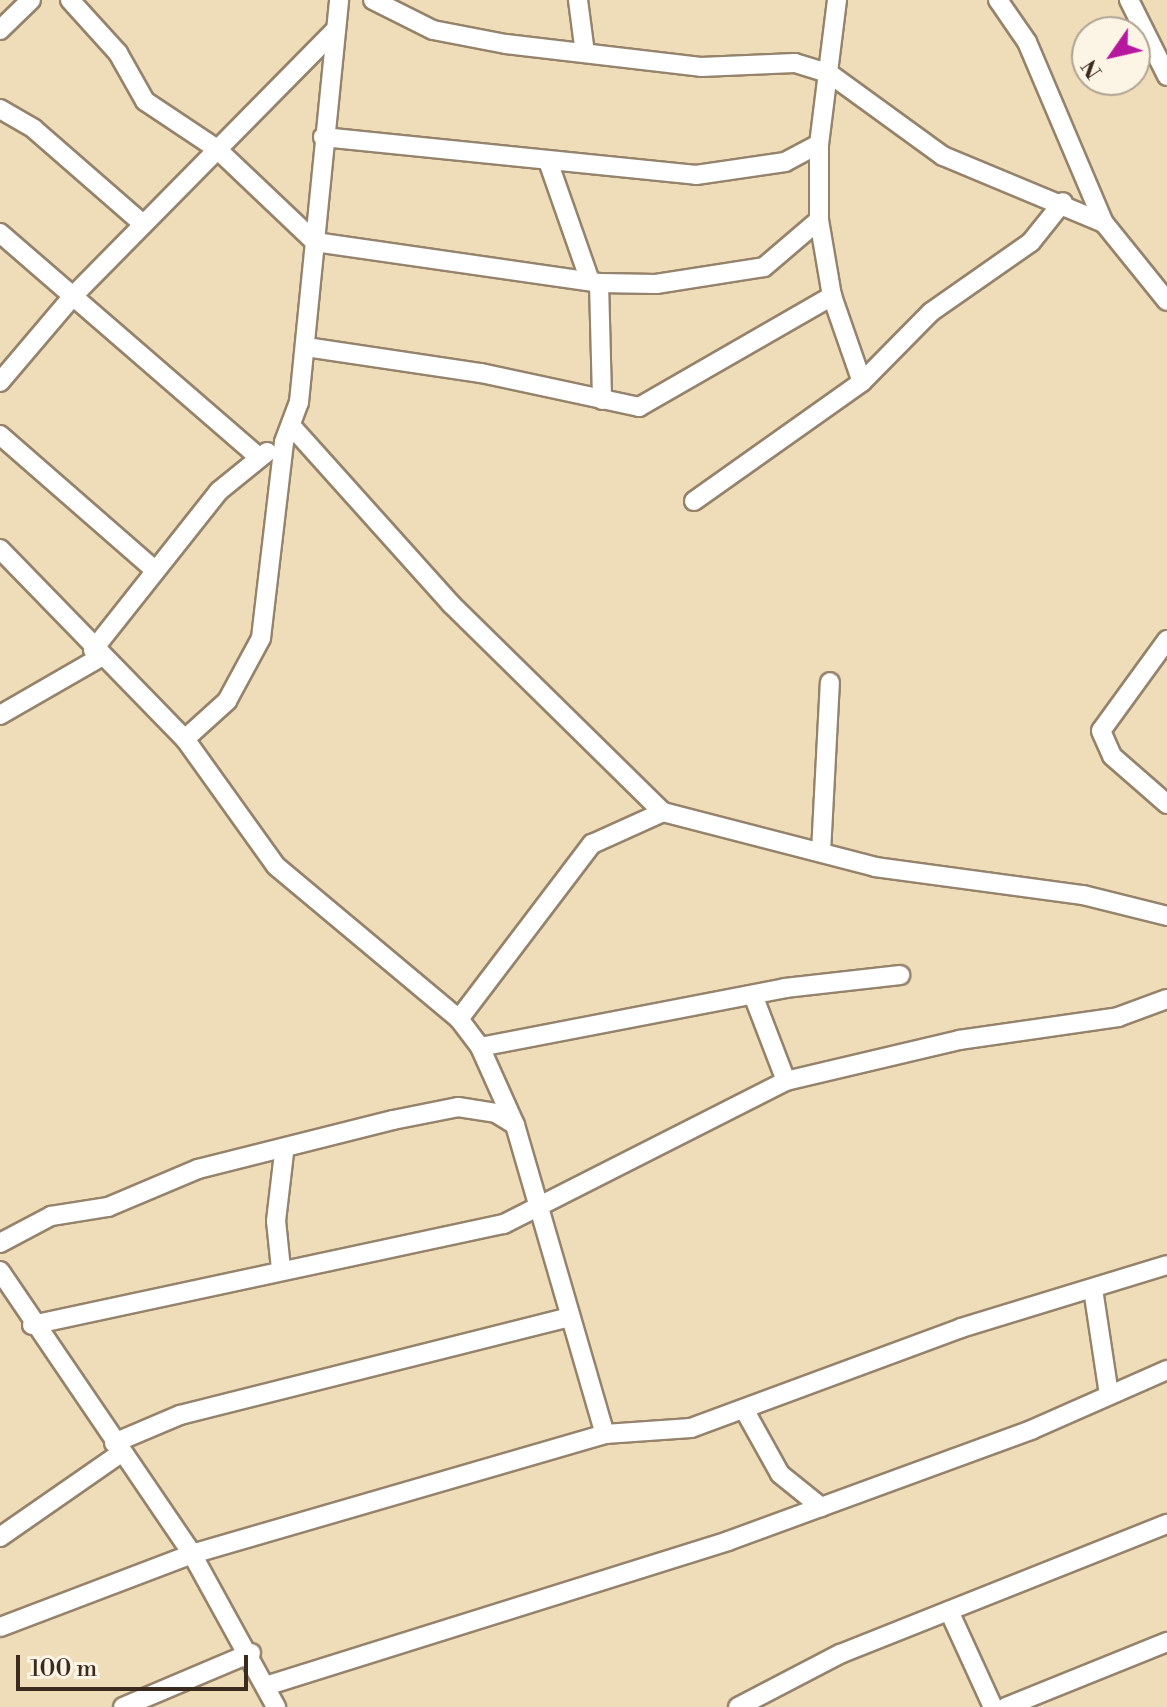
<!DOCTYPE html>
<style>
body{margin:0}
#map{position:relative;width:1167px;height:1707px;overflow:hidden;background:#efdcb9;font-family:"Libre Bodoni",serif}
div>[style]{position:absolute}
.roads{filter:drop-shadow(2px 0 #95836c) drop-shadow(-2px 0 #95836c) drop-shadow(0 2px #95836c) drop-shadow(0 -2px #95836c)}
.minor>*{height:18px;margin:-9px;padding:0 9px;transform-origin:9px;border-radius:9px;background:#fff}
span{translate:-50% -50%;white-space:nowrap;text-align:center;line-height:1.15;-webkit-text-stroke:6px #fcf5e5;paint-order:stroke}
.north{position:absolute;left:1071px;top:16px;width:80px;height:80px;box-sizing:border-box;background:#fcf5e5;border:2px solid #afa495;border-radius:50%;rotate:236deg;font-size:22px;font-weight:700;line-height:32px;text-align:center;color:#3b2a1e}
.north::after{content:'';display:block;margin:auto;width:28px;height:36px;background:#b5179e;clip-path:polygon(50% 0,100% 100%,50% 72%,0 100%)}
.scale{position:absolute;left:16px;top:1655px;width:232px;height:36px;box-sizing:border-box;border:4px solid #3b2a1e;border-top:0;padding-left:10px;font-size:24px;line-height:28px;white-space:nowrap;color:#3b2a1e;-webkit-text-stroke:6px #fcf5e5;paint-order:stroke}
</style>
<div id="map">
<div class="roads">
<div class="minor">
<div style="left:70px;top:0;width:72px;rotate:47.8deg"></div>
<div style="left:118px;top:53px;width:55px;rotate:60.6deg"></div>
<div style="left:145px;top:101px;width:87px;rotate:33.7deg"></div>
<div style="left:217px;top:149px;width:135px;rotate:43.5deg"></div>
<div style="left:315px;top:242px;width:287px;rotate:8.2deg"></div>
<div style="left:599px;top:283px;width:57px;rotate:1deg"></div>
<div style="left:656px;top:284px;width:109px;rotate:-8.9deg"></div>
<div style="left:764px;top:267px;width:72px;rotate:-40.5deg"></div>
<div style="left:373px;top:0;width:67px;rotate:26.6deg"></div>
<div style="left:433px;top:30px;width:74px;rotate:10.9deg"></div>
<div style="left:506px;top:44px;width:196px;rotate:6.7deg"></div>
<div style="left:701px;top:67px;width:94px;rotate:-2.4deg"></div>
<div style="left:795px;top:63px;width:37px;rotate:17deg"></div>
<div style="left:830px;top:74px;width:140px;rotate:36deg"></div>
<div style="left:943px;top:156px;width:174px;rotate:22.6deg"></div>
<div style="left:1104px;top:223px;width:100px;rotate:51.1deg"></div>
<div style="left:578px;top:0;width:53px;rotate:82.5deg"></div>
<div style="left:837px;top:0;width:145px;rotate:97.1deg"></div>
<div style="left:819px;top:144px;width:76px;rotate:90deg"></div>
<div style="left:819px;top:220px;width:77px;rotate:80.3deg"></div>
<div style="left:832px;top:296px;width:91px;rotate:70.8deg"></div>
<div style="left:998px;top:0;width:51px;rotate:55.4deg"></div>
<div style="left:1027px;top:42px;width:197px;rotate:67deg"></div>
<div style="left:1129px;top:0;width:85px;rotate:63.4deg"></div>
<div style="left:0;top:30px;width:43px;rotate:-44.1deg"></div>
<div style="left:0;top:109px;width:39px;rotate:30deg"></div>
<div style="left:34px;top:129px;width:145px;rotate:41.1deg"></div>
<div style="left:323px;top:137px;width:375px;rotate:5.8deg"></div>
<div style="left:696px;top:175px;width:90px;rotate:-8.3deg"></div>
<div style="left:785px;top:162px;width:38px;rotate:-28deg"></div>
<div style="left:549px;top:164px;width:124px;rotate:70.7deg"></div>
<div style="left:0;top:233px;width:342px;rotate:40.9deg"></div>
<div style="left:599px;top:283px;width:117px;rotate:88.5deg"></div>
<div style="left:306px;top:347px;width:177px;rotate:8.5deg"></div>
<div style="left:481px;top:373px;width:162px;rotate:12.1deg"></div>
<div style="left:639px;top:407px;width:223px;rotate:-29.9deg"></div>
<div style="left:0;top:382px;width:113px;rotate:-49.7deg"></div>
<div style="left:73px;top:296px;width:373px;rotate:-45.4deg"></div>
<div style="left:294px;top:429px;width:235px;rotate:48.1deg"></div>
<div style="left:451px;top:604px;width:297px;rotate:44.5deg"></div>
<div style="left:663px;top:812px;width:219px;rotate:14.5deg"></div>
<div style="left:875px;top:867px;width:210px;rotate:7.7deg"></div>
<div style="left:1083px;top:895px;width:87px;rotate:14deg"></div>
<div style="left:0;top:435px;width:206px;rotate:41.1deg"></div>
<div style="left:694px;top:501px;width:206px;rotate:-35.3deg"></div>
<div style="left:862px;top:382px;width:98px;rotate:-45.4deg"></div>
<div style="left:931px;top:312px;width:122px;rotate:-35deg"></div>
<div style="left:1031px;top:242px;width:51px;rotate:-51.3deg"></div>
<div style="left:0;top:549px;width:265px;rotate:45.8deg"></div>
<div style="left:185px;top:739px;width:156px;rotate:54.4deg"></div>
<div style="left:276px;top:866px;width:239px;rotate:39.9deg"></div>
<div style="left:459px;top:1019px;width:35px;rotate:53deg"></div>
<div style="left:480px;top:1047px;width:85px;rotate:65.8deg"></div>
<div style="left:515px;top:1125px;width:322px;rotate:73.8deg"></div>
<div style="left:1167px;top:640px;width:112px;rotate:126deg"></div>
<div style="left:1101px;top:731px;width:27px;rotate:66deg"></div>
<div style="left:1112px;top:756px;width:73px;rotate:41.1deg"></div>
<div style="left:93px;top:650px;width:203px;rotate:-51.6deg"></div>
<div style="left:219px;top:491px;width:62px;rotate:-39.1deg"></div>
<div style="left:0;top:715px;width:116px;rotate:-29.9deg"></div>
<div style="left:185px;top:739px;width:57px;rotate:-42.1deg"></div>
<div style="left:227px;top:701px;width:72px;rotate:-61.6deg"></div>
<div style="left:261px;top:638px;width:197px;rotate:-83.3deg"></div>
<div style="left:284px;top:442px;width:43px;rotate:-69.4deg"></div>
<div style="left:299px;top:402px;width:404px;rotate:-84.3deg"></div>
<div style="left:821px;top:852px;width:170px;rotate:-87deg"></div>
<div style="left:753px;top:995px;width:92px;rotate:69deg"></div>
<div style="left:459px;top:1019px;width:220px;rotate:-52.8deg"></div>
<div style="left:592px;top:844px;width:78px;rotate:-24.3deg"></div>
<div style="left:480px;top:1047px;width:311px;rotate:-10.9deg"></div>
<div style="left:785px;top:988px;width:116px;rotate:-6.4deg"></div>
<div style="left:0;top:1243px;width:58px;rotate:-27.9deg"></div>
<div style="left:51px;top:1216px;width:58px;rotate:-9deg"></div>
<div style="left:108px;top:1207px;width:98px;rotate:-22.9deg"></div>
<div style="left:198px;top:1169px;width:201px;rotate:-14.1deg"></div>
<div style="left:393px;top:1120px;width:66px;rotate:-11.3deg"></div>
<div style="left:458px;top:1107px;width:38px;rotate:9deg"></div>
<div style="left:496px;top:1113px;width:22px;rotate:32deg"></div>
<div style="left:281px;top:1269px;width:48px;rotate:-95.9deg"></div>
<div style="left:276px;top:1221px;width:68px;rotate:-83.3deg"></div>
<div style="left:0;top:1271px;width:342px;rotate:55.8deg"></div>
<div style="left:192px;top:1554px;width:175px;rotate:61.2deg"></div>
<div style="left:1093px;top:1289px;width:107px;rotate:81.4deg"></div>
<div style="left:32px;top:1325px;width:483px;rotate:-12.1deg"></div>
<div style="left:504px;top:1224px;width:316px;rotate:-26.9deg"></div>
<div style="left:786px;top:1081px;width:178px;rotate:-13.3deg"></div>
<div style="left:959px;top:1040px;width:161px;rotate:-8.2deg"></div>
<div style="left:1118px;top:1017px;width:52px;rotate:-20.2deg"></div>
<div style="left:745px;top:1411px;width:72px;rotate:60.9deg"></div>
<div style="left:780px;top:1474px;width:53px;rotate:38.8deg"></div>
<div style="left:114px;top:1443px;width:72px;rotate:-23deg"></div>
<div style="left:180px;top:1415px;width:402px;rotate:-14.1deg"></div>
<div style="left:0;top:1537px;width:147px;rotate:-34.8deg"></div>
<div style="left:949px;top:1611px;width:106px;rotate:65.4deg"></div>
<div style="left:0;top:1627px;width:205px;rotate:-20.8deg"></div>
<div style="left:192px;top:1554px;width:430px;rotate:-16.2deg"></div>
<div style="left:605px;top:1434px;width:86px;rotate:-4deg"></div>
<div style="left:691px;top:1428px;width:288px;rotate:-20.3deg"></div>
<div style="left:961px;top:1328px;width:215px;rotate:-17deg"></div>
<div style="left:269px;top:1685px;width:481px;rotate:-17.4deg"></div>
<div style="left:728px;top:1541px;width:323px;rotate:-20.1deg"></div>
<div style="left:1031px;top:1430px;width:149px;rotate:-23.8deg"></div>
<div style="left:123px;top:1707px;width:139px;rotate:-22.9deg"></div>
<div style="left:738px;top:1707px;width:115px;rotate:-27.5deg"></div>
<div style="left:840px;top:1654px;width:352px;rotate:-21.7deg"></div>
<div style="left:1006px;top:1707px;width:174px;rotate:-22deg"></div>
</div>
</div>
<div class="north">N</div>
<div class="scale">100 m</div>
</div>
